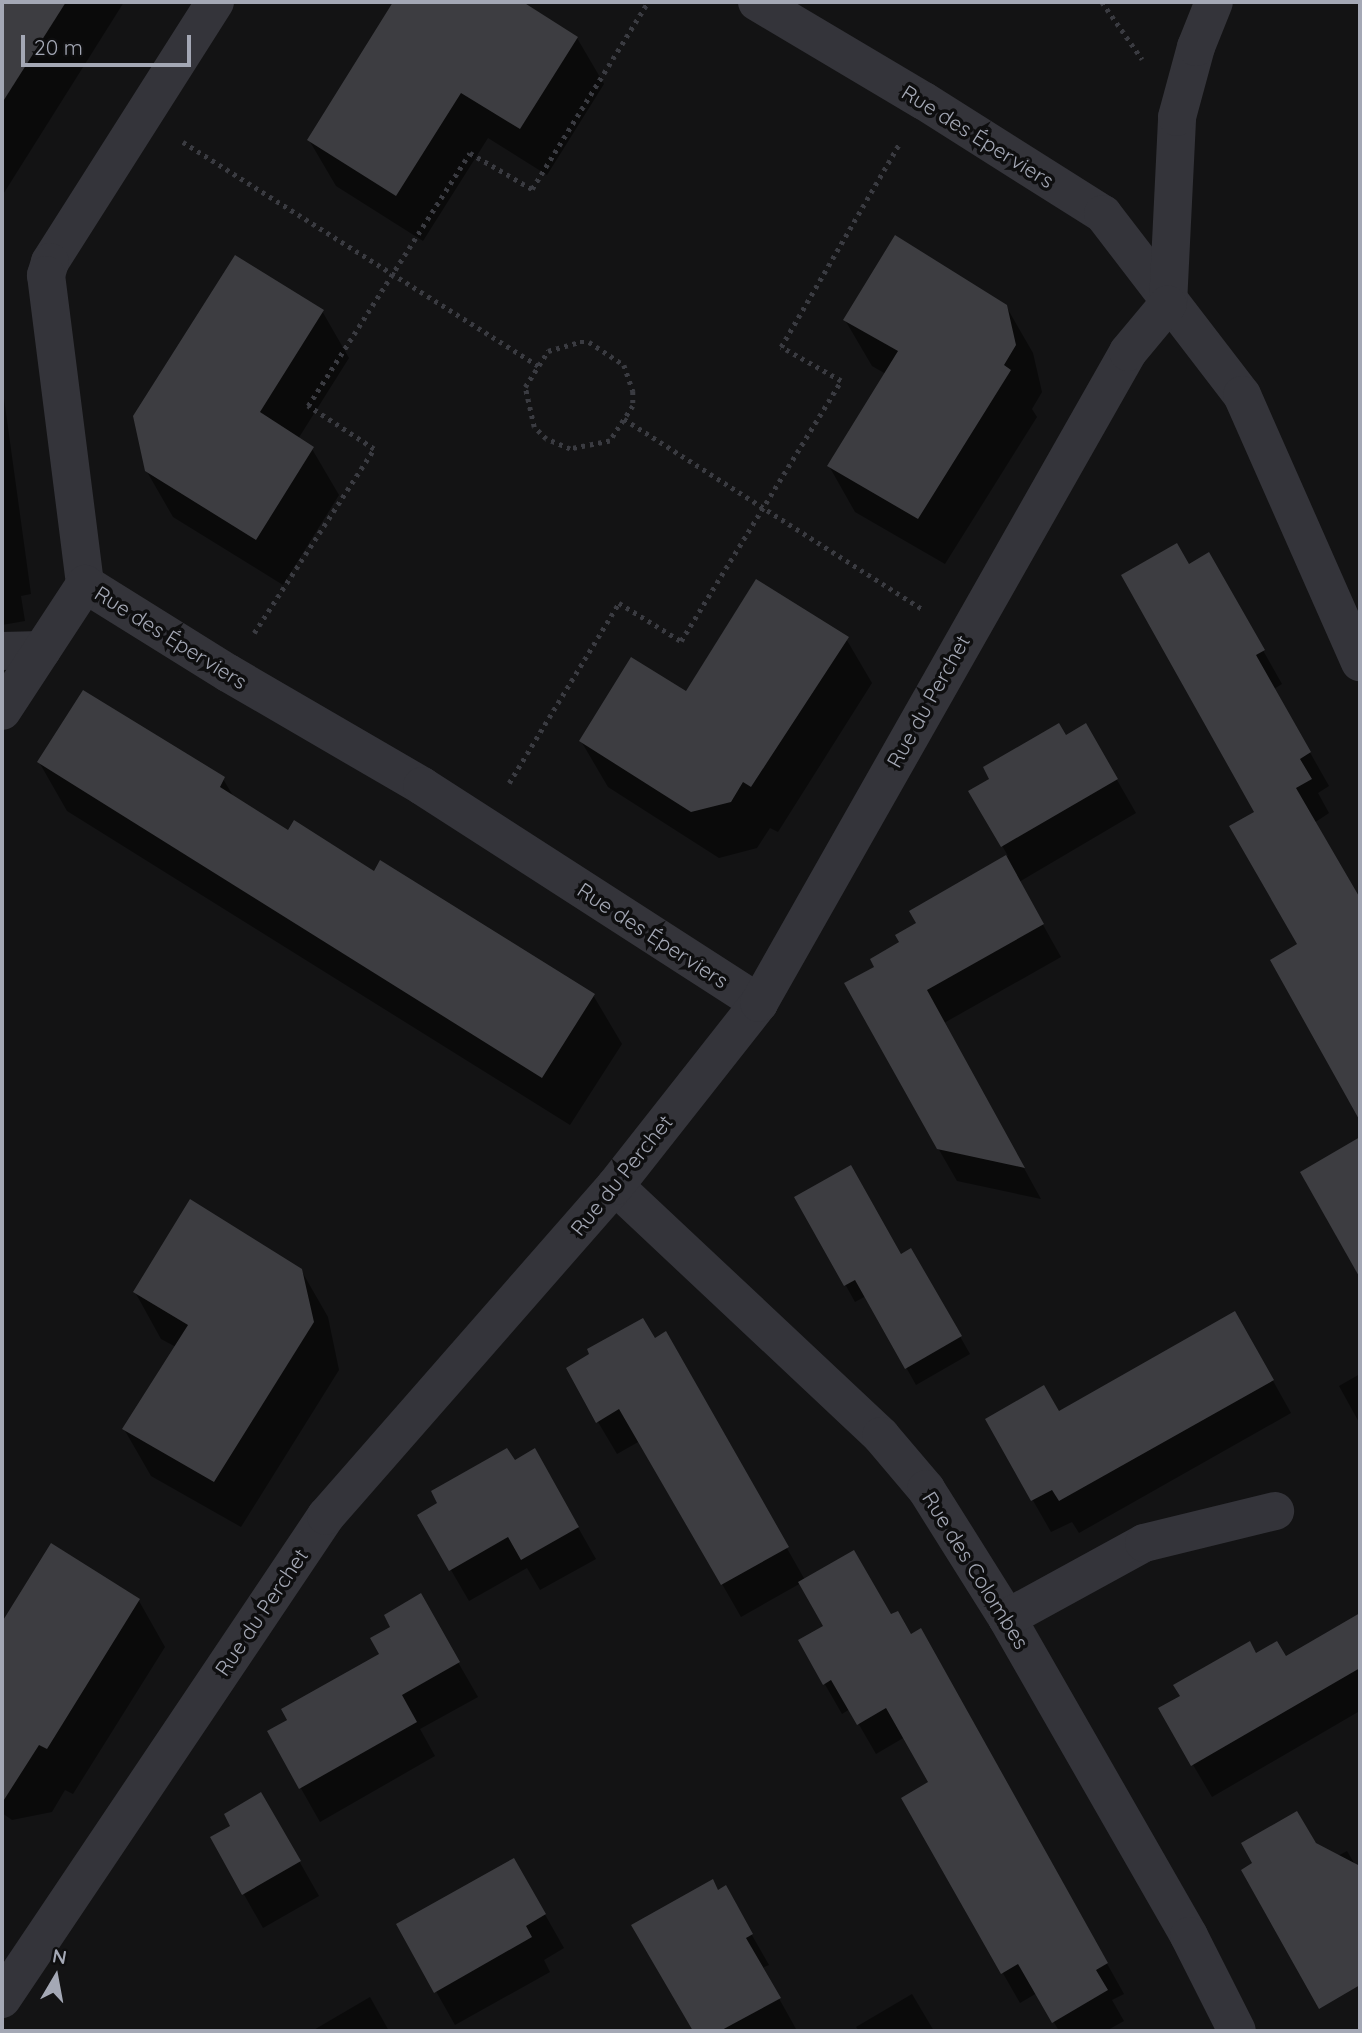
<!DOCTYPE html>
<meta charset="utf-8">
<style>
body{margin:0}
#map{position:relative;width:1362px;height:2033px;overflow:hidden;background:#131314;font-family:Quicksand,sans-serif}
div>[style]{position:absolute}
.shadow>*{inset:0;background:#0007}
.building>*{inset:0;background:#3d3d41}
.path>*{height:4.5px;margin-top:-2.25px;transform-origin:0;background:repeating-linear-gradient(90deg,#3a3b41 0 3.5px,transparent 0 8.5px)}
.street>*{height:38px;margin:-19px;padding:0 19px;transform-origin:19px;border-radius:19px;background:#34343a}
span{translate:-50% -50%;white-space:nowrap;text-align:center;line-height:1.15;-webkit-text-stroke:7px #0e0e0f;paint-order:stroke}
.street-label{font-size:21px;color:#a4a8b5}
.frame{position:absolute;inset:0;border:4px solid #a4a8b5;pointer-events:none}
.north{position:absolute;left:21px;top:1942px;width:70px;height:70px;-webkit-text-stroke:5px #0e0e0f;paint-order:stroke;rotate:10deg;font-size:19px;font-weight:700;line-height:28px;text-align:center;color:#a4a8b5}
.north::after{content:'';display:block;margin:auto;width:24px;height:32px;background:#a4a8b5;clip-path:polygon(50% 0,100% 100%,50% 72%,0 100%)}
.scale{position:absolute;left:21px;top:35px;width:170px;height:32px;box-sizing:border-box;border:4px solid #a4a8b5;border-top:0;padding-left:9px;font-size:21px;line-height:24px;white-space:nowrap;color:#a4a8b5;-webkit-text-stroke:5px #0e0e0f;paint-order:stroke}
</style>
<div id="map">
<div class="shadow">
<div style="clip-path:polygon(2px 2px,124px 2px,2px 196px)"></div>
<div style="clip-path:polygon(395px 2px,519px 2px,577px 38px,604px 84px,547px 175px,488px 138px,423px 241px,336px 186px,309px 140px)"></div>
<div style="clip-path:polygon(1006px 306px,1033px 353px,1042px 392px,1032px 409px,1037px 417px,945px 564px,855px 512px,829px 466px,886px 374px,872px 366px,845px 320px)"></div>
<div style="clip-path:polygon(322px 311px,349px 358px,298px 439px,312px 449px,339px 495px,283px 585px,173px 517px,146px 470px)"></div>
<div style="clip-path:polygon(2px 384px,31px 594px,21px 596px,25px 621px,2px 625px)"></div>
<div style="clip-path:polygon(1209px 555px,1282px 684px,1274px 689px,1329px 786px,1318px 793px,1329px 813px,1314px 823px,1360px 902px,1360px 1117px,1272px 960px,1299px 945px,1256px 813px,1189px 566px)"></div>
<div style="clip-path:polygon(845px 637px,872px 683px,778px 832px,770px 828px,757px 848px,719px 858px,608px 787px,581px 741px,687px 693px)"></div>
<div style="clip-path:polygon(1086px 726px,1136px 813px,1019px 882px,1061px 957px,944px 1023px,1041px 1199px,957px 1181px,938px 1148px,876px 967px,918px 924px,912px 912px,1008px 856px,971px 791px)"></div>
<div style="clip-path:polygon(39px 762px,223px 779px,235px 799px,288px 832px,375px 873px,593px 995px,622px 1044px,570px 1125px,67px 811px)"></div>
<div style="clip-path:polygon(1360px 1140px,1360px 1262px,1355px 1265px,1303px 1173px)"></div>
<div style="clip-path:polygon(797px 1198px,901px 1256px,911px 1250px,970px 1354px,916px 1385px,866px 1296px,855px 1302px)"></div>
<div style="clip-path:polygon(301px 1270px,328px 1317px,339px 1370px,241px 1527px,151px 1476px,124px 1429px,176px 1347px,161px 1339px,135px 1292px)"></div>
<div style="clip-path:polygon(1235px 1313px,1291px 1413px,1079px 1533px,1072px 1522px,1051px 1532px,987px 1420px,1059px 1413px)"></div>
<div style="clip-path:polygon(665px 1334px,805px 1580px,890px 1617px,938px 1661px,1124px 1994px,1112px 2000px,1124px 2021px,1106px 2031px,1059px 2031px,1037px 1993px,1020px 2003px,903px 1799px,931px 1783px,905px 1737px,876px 1754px,850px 1709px,842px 1714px,800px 1641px,825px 1627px,801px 1583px,741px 1617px,640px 1441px,617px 1454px,598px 1422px,654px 1340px)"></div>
<div style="clip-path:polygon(1360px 1374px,1360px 1424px,1339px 1386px)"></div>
<div style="clip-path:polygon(534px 1450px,596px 1559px,540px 1590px,527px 1568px,469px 1601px,419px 1515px)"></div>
<div style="clip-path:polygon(52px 1546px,139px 1601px,165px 1647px,73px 1794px,65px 1790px,52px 1812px,12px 1820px,2px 1813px,2px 1625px)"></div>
<div style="clip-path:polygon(420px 1596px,478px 1697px,420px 1729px,435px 1756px,320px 1822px,269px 1732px,381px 1655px)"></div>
<div style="clip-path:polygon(1360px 1615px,1360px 1716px,1358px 1712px,1212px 1797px,1160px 1709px,1256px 1655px,1285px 1659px)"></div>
<div style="clip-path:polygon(261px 1794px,319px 1896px,263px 1928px,212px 1838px,233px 1826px)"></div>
<div style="clip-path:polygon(1347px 1851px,1360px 1873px,1360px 1972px,1315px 1998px,1325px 1863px)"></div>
<div style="clip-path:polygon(514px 1860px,564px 1948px,544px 1960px,550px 1972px,455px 2025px,398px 1924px)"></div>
<div style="clip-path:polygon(725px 1888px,769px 1965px,762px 1968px,796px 2029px,792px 2031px,694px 2031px,633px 1926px)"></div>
<div style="clip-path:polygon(912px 1994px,934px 2031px,859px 2031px,856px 2027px)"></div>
<div style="clip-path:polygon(370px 1997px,389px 2031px,312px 2031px)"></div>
</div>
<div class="building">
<div style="clip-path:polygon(2px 2px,66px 2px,2px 103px)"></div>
<div style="clip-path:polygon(393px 2px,523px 2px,578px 37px,520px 129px,461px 93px,396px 196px,307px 140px)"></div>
<div style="clip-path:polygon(895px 235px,1007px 305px,1016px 345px,1004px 365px,1011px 370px,918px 519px,827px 466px,898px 351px,843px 320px)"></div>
<div style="clip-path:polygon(235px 255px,324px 310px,260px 412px,314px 447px,256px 540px,145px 471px,133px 416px)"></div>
<div style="clip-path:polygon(1177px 543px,1189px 564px,1209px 552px,1265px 650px,1256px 655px,1311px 752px,1300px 759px,1312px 779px,1296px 788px,1360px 898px,1360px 1121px,1270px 960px,1297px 944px,1229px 826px,1254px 812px,1121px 575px)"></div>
<div style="clip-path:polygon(756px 579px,849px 637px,751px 787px,743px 782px,731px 802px,691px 812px,579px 741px,631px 657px,686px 691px)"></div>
<div style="clip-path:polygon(83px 690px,225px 777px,220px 787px,288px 830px,294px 820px,374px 871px,380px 860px,595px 994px,542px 1078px,37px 762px)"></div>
<div style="clip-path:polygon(1059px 723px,1066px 735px,1086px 723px,1118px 779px,1001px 847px,968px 791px,989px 779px,983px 767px)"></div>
<div style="clip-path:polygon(1006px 855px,1044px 924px,927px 990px,1025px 1168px,937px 1149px,844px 983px,874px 967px,870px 959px,899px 942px,895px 935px,916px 923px,909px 911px)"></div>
<div style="clip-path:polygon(1360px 1137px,1360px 1278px,1300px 1172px)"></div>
<div style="clip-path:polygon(851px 1165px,901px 1254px,911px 1248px,962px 1336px,905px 1369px,855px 1280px,844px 1286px,794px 1197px)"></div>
<div style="clip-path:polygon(190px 1199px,302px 1269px,314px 1322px,214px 1482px,122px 1429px,188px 1325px,133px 1292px)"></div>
<div style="clip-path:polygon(1235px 1311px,1274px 1380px,1059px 1501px,1052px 1490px,1031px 1501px,985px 1419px,1044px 1385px,1059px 1411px)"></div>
<div style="clip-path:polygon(643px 1318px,655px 1338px,666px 1331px,789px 1547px,721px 1585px,619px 1409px,596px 1423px,566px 1368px,589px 1354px,587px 1349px)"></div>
<div style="clip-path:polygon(507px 1448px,515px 1460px,535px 1448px,579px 1527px,521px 1560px,508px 1537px,449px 1571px,417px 1515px,437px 1503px,431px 1491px)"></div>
<div style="clip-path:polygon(51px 1543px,140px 1599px,47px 1749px,39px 1745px,2px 1803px,2px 1622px)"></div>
<div style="clip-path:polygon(854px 1550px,891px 1614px,898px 1611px,911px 1634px,921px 1628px,1108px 1963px,1096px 1970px,1108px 1990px,1052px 2023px,1018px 1964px,1001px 1974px,901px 1798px,928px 1782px,886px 1708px,857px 1725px,831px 1680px,823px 1685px,798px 1640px,823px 1626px,798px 1582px)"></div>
<div style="clip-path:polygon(421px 1593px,460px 1662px,402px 1695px,417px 1722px,299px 1789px,267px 1731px,287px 1720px,281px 1709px,379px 1654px,370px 1638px,390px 1627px,384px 1615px)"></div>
<div style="clip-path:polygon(1360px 1613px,1360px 1668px,1191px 1766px,1158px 1708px,1180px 1696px,1173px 1685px,1250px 1641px,1256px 1653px,1277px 1641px,1286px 1656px)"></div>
<div style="clip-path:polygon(261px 1792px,301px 1861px,242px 1895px,210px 1837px,230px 1826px,224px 1814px)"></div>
<div style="clip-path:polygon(1297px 1811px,1316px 1843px,1360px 1866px,1360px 1985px,1319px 2009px,1241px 1870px,1252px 1863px,1241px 1843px)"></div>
<div style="clip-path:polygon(514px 1858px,546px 1914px,526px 1926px,532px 1937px,434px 1993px,396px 1924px)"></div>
<div style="clip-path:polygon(713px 1879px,718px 1890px,726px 1885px,753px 1934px,746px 1938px,781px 1998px,720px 2031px,693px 2031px,631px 1925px)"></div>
</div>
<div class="path">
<div style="left:1102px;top:2px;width:70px;rotate:54.9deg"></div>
<div style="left:183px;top:142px;width:421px;rotate:32.2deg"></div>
<div style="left:580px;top:342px;width:9px"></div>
<div style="left:589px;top:342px;width:42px;rotate:33.3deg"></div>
<div style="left:624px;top:365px;width:28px;rotate:71deg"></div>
<div style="left:633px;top:391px;width:15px;rotate:90deg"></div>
<div style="left:633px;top:406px;width:42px;rotate:123.3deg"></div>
<div style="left:610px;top:441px;width:41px;rotate:168.7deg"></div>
<div style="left:570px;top:449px;width:26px;rotate:-157deg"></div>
<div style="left:546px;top:439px;width:17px;rotate:-135deg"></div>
<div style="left:534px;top:427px;width:41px;rotate:-102.7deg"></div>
<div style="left:525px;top:387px;width:43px;rotate:-57.4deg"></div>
<div style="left:548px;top:351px;width:33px;rotate:-16deg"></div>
<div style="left:624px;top:419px;width:356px;rotate:32.5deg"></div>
<div style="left:254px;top:633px;width:220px;rotate:-56.9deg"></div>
<div style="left:374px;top:449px;width:79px;rotate:-146.9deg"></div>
<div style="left:308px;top:406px;width:300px;rotate:-57.4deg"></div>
<div style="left:470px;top:153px;width:72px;rotate:30.1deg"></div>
<div style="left:532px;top:189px;width:220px;rotate:-58.2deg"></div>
<div style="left:509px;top:783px;width:211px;rotate:-58.6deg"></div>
<div style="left:619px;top:603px;width:73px;rotate:31.5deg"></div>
<div style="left:681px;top:641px;width:305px;rotate:-58.4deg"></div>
<div style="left:841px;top:381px;width:69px;rotate:-150.5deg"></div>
<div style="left:781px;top:347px;width:235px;rotate:-59.8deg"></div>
</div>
<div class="street">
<div style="left:215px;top:2px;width:308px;rotate:122.4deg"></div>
<div style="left:50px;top:262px;width:14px;rotate:107deg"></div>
<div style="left:46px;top:275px;width:311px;rotate:82.8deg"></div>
<div style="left:85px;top:584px;width:168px;rotate:31.9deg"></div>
<div style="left:228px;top:673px;width:225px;rotate:30.2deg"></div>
<div style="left:422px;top:786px;width:401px;rotate:32.8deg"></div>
<div style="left:757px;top:2px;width:194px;rotate:30.7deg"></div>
<div style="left:924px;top:101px;width:212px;rotate:32.3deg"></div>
<div style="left:1103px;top:214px;width:228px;rotate:52.5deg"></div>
<div style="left:1242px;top:395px;width:292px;rotate:66.2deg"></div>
<div style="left:1168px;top:304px;width:187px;rotate:-87.2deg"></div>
<div style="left:1177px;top:117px;width:73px;rotate:-74.8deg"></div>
<div style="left:1196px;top:47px;width:48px;rotate:-68.2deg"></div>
<div style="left:2px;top:651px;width:40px;rotate:-1.4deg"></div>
<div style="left:2px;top:711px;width:152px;rotate:-56.8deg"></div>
<div style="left:615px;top:1186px;width:365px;rotate:43.2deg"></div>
<div style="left:881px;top:1436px;width:70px;rotate:49.7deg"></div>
<div style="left:926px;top:1489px;width:152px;rotate:57.9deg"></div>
<div style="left:1007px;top:1618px;width:366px;rotate:60.2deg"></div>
<div style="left:1189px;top:1936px;width:106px;rotate:63.2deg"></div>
<div style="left:1007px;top:1618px;width:156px;rotate:-28.7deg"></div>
<div style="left:1144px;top:1543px;width:135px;rotate:-13.7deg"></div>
<div style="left:2px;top:1999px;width:582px;rotate:-56.15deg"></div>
<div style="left:326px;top:1516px;width:439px;rotate:-48.8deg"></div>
<div style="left:615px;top:1186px;width:233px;rotate:-51.8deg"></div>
<div style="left:759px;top:1003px;width:748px;rotate:-60.45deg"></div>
<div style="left:1128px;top:352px;width:62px;rotate:-50.2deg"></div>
</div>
<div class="street-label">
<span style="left:978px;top:136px;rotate:32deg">Rue des Éperviers</span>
<span style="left:171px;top:637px;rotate:32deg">Rue des Éperviers</span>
<span style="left:928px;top:701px;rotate:-61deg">Rue du Perchet</span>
<span style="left:653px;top:935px;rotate:33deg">Rue des Éperviers</span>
<span style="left:621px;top:1175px;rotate:-51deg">Rue du Perchet</span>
<span style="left:976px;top:1570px;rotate:58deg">Rue des Colombes</span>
<span style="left:261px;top:1612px;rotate:-56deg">Rue du Perchet</span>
</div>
<div class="frame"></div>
<div class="north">N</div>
<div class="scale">20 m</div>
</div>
